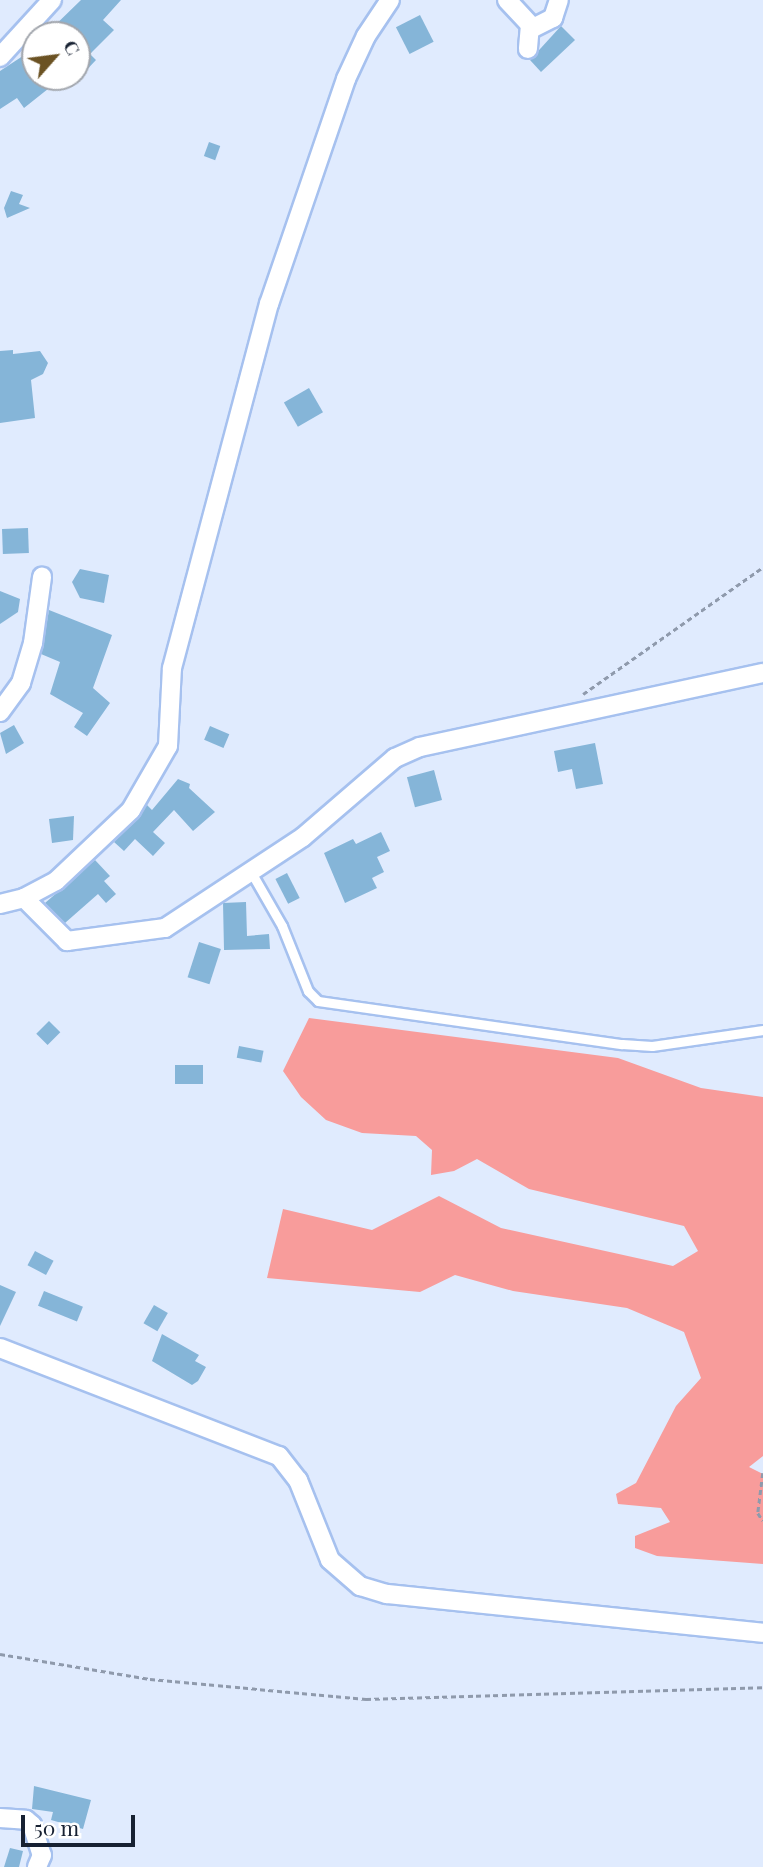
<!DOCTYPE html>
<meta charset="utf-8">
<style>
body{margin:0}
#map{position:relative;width:763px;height:1867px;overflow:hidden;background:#e0ebfe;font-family:"Playfair Display",serif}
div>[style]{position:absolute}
.green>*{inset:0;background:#f89c9b}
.building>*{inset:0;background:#85b5d8;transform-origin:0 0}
.path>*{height:2.5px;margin-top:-1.25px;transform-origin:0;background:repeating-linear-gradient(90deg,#8f9aac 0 5px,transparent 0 8.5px)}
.roads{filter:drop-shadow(2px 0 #a6c1ef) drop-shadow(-2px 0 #a6c1ef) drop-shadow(0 2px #a6c1ef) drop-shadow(0 -2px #a6c1ef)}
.service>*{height:9px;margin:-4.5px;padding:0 4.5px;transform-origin:4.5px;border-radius:4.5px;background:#fff}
.minor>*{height:18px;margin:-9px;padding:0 9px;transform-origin:9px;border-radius:9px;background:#fff}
span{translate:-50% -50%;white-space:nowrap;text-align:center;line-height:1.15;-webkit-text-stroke:5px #fff;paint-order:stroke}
.north{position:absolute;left:21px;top:21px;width:70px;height:70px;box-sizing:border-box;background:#fff;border:2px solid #a2a6ad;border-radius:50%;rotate:62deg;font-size:19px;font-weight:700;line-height:28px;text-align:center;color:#172132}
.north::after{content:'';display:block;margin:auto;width:24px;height:32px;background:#6b5223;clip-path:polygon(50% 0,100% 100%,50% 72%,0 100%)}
.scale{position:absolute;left:21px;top:1815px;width:114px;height:32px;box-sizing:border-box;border:4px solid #172132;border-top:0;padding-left:9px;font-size:21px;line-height:24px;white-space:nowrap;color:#172132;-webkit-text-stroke:5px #fff;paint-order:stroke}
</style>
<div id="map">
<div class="green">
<div style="clip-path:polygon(309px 1018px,618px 1058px,701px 1088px,763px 1097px,763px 1456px,749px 1467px,763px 1474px,763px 1564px,657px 1556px,635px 1548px,635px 1536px,670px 1522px,661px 1508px,618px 1504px,616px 1494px,636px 1483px,676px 1406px,701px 1378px,684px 1332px,627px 1308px,513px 1291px,455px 1275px,420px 1292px,267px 1278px,283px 1209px,372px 1230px,439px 1196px,501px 1228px,673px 1266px,698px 1251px,684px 1226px,529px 1189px,477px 1159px,454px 1171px,431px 1175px,432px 1150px,416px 1136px,362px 1133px,326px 1120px,301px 1097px,283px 1071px)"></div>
</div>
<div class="building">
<div style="clip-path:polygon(81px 0,121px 0,103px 20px,114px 30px,90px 54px,96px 60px,77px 80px,77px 35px,45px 35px)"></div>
<div style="left:420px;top:15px;width:30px;height:27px;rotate:63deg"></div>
<div style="clip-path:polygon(561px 26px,575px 40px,541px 72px,530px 60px)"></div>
<div style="clip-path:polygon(35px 48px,35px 77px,63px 77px,24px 108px,17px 98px,0 109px,0 71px)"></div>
<div style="left:209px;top:142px;width:12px;height:15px;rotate:20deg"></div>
<div style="clip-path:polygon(11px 191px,23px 195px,19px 204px,30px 208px,7px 218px,4px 208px)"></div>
<div style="clip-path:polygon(13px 350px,13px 354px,40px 351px,48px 363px,43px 374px,31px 380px,35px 418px,0 423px,0 351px)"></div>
<div style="left:309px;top:388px;width:28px;height:29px;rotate:60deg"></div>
<div style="left:28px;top:528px;width:25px;height:26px;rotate:88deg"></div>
<div style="clip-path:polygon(80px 569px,109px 575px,104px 603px,80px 598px,72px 582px)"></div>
<div style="clip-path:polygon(0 591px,20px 599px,18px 612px,0 624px)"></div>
<div style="clip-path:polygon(49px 610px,112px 635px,93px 688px,110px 703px,87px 736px,74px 727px,83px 713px,50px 694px,60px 662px,41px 654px)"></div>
<div style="clip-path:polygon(14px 725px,24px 743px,6px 754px,0 733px)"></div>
<div style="left:210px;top:726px;width:21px;height:15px;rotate:23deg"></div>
<div style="clip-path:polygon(595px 743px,603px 784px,576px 789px,572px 769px,558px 772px,554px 751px)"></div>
<div style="left:434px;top:770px;width:31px;height:28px;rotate:75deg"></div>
<div style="clip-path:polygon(178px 779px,190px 784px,189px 788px,215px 812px,193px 831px,174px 810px,153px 832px,165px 843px,153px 856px,135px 839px,124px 851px,114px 842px,147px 805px,152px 810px)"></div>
<div style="clip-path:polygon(74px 816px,73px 840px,52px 843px,49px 819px)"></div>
<div style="clip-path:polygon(381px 832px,390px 851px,377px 857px,384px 872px,372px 878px,377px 888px,345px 903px,324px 853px,353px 839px,356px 844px)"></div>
<div style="clip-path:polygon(95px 860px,110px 876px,104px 881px,116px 894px,106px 903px,98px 894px,65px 923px,45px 903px)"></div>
<div style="left:287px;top:873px;width:28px;height:13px;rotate:63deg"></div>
<div style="clip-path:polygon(246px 902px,247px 936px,269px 934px,270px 949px,224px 950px,223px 903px)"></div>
<div style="left:199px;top:942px;width:23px;height:37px;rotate:18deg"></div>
<div style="left:49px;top:1021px;width:16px;height:18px;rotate:45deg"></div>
<div style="left:239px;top:1046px;width:25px;height:12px;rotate:11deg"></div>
<div style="left:175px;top:1065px;width:28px;height:19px"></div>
<div style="left:35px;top:1251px;width:21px;height:16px;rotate:28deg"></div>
<div style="clip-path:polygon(0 1285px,16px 1292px,0 1326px)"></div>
<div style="left:44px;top:1291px;width:42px;height:16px;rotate:22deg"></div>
<div style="left:154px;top:1305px;width:16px;height:21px;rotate:30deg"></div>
<div style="clip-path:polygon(162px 1334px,199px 1355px,195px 1361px,206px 1367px,198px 1381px,192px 1385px,152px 1361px)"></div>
<div style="clip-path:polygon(34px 1786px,91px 1800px,83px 1829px,51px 1820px,53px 1812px,32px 1809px)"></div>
<div style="clip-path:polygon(10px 1848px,23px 1851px,19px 1867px,4px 1867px)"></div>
</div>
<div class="path">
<div style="left:583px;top:694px;width:220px;rotate:-35.2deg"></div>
<div style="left:763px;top:1473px;width:40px;rotate:97.1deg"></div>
<div style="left:758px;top:1513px;width:9px;rotate:58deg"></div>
<div style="left:0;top:1654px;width:152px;rotate:9.5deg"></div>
<div style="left:150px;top:1679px;width:217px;rotate:5.3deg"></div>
<div style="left:366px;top:1699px;width:397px;rotate:-1.7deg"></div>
</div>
<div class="roads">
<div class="service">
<div style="left:251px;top:872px;width:62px;rotate:60.1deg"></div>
<div style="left:282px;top:926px;width:70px;rotate:68.2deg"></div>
<div style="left:308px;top:991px;width:14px;rotate:45deg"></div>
<div style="left:318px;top:1001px;width:307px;rotate:8.1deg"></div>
<div style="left:622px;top:1044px;width:30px;rotate:4deg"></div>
<div style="left:652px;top:1046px;width:112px;rotate:-8.2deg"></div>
</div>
<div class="minor">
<div style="left:507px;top:0;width:34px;rotate:47deg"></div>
<div style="left:530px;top:25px;width:24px;rotate:95deg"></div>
<div style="left:531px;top:29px;width:25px;rotate:-27deg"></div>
<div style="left:553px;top:18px;width:19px;rotate:-72deg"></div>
<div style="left:0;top:57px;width:77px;rotate:-47.6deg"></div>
<div style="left:0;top:712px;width:36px;rotate:-54deg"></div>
<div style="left:21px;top:683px;width:42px;rotate:-73.3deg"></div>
<div style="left:33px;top:643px;width:67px;rotate:-82.2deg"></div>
<div style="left:24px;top:898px;width:61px;rotate:45deg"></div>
<div style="left:67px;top:941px;width:99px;rotate:-7.6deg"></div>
<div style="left:165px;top:928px;width:165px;rotate:-33.4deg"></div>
<div style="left:303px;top:837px;width:121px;rotate:-40.7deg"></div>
<div style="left:395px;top:758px;width:27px;rotate:-24deg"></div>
<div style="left:420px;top:747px;width:351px;rotate:-12.2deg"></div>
<div style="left:0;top:904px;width:25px;rotate:-14deg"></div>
<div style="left:24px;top:898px;width:36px;rotate:-28deg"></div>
<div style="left:56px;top:881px;width:103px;rotate:-43.4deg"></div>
<div style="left:131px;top:810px;width:74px;rotate:-60deg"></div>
<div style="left:168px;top:746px;width:78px;rotate:-87.1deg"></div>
<div style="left:172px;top:668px;width:377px;rotate:-75.1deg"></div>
<div style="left:269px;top:304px;width:238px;rotate:-71.1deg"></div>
<div style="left:346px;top:79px;width:47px;rotate:-65.1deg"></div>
<div style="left:366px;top:36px;width:43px;rotate:-56.3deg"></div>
<div style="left:0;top:1348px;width:299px;rotate:21.2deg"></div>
<div style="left:279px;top:1456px;width:31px;rotate:52deg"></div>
<div style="left:298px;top:1480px;width:86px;rotate:68.2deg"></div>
<div style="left:330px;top:1560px;width:40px;rotate:41deg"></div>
<div style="left:360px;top:1586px;width:28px;rotate:17deg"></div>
<div style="left:387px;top:1594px;width:378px;rotate:5.9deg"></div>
<div style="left:0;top:1818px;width:26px;rotate:4deg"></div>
<div style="left:26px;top:1820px;width:8px;rotate:40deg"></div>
<div style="left:32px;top:1825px;width:32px;rotate:72deg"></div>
<div style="left:42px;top:1855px;width:13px;rotate:113deg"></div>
</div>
</div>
<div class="north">С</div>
<div class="scale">50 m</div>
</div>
